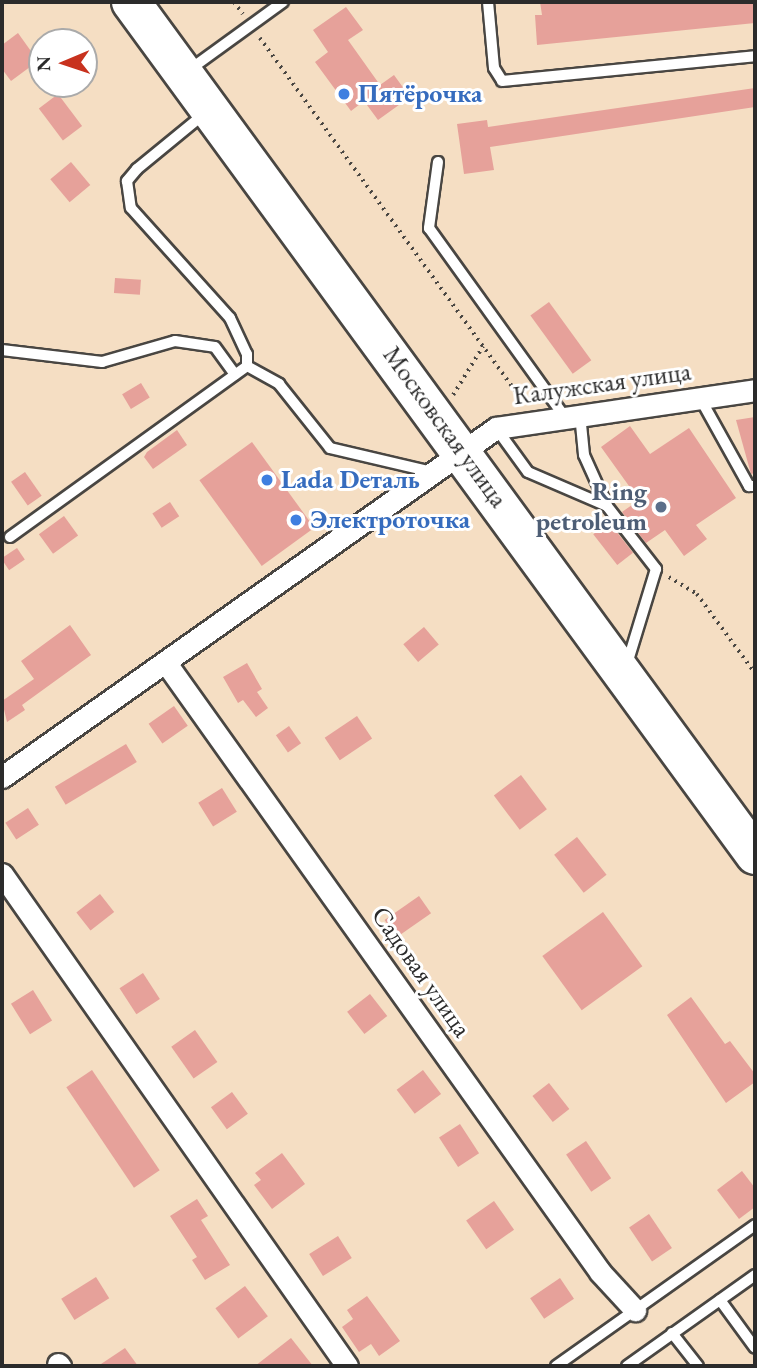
<!DOCTYPE html>
<meta charset="utf-8">
<style>
body{margin:0}
#map{position:relative;width:757px;height:1368px;overflow:hidden;background:#f5dec3;font-family:"EB Garamond",serif}
div>[style]{position:absolute}
.building>*{inset:0;background:#e6a19a;transform-origin:0 0}
.path>*{height:3.5px;margin-top:-1.75px;transform-origin:0;background:repeating-linear-gradient(90deg,#494642 0 2px,transparent 0 7px)}
.roads{filter:drop-shadow(2px 0 #494642) drop-shadow(-2px 0 #494642) drop-shadow(0 2px #494642) drop-shadow(0 -2px #494642)}
.lane>*{height:10px;margin:-5px;padding:0 5px;transform-origin:5px;border-radius:5px;background:#fff}
.street>*{height:21px;margin:-10.5px;padding:0 10.5px;transform-origin:10.5px;border-radius:10.5px;background:#fff}
.highway>*{height:38px;margin:-19px;padding:0 19px;transform-origin:19px;border-radius:19px;background:#fff}
.dots>*{width:19px;height:19px;translate:-50% -50%;box-sizing:border-box;border:4px solid #fff;border-radius:50%}
span{translate:-50% -50%;white-space:nowrap;text-align:center;line-height:1.15;-webkit-text-stroke:6px #fff;paint-order:stroke}
.shop-label{font-size:26px;color:#366cbe;font-weight:700}
.left{translate:0 -50%;text-align:left}
.street-label{font-size:26px;color:#2b2b2b}
.service-label{font-size:26px;color:#4e5e75;font-weight:700}
.right{translate:-100% -50%;text-align:right}
.frame{position:absolute;inset:0;border:4px solid #2b2b2b;pointer-events:none}
.north{position:absolute;left:28px;top:28px;width:70px;height:70px;box-sizing:border-box;background:#fff;border:2px solid #aaa;border-radius:50%;rotate:268deg;font-size:19px;font-weight:700;line-height:28px;text-align:center;color:#2b2b2b}
.north::after{content:'';display:block;margin:auto;width:24px;height:32px;background:#c8321e;clip-path:polygon(50% 0,100% 100%,50% 72%,0 100%)}
</style>
<div id="map">
<div class="building">
<div style="clip-path:polygon(540px 2px,755px 2px,755px 23px,537px 45px,535px 15px,542px 15px)"></div>
<div style="clip-path:polygon(346px 7px,363px 30px,348px 40px,380px 85px,394px 75px,410px 97px,378px 120px,364px 101px,351px 111px,315px 62px,328px 52px,313px 30px)"></div>
<div style="clip-path:polygon(18px 33px,38px 61px,11px 81px,2px 69px,2px 45px)"></div>
<div style="clip-path:polygon(755px 88px,755px 107px,490px 147px,494px 170px,464px 174px,457px 124px,487px 120px,488px 127px)"></div>
<div style="left:58px;top:94px;width:40px;height:24px;rotate:53deg"></div>
<div style="left:71px;top:162px;width:30px;height:27px;rotate:50deg"></div>
<div style="left:115px;top:278px;width:26px;height:15px;rotate:4deg"></div>
<div style="left:549px;top:302px;width:72px;height:23px;rotate:54deg"></div>
<div style="left:141px;top:383px;width:17px;height:22px;rotate:59deg"></div>
<div style="clip-path:polygon(755px 417px,755px 473px,751px 474px,736px 420px)"></div>
<div style="clip-path:polygon(630px 426px,650px 454px,689px 428px,736px 498px,696px 525px,707px 539px,684px 556px,665px 530px,646px 543px,622px 512px,639px 500px,601px 447px)"></div>
<div style="clip-path:polygon(177px 430px,187px 445px,153px 469px,144px 457px,147px 452px)"></div>
<div style="left:252px;top:442px;width:106px;height:65px;rotate:54deg"></div>
<div style="left:25px;top:472px;width:29px;height:17px;rotate:55deg"></div>
<div style="left:170px;top:502px;width:17px;height:21px;rotate:57deg"></div>
<div style="left:64px;top:516px;width:24px;height:31px;rotate:54deg"></div>
<div style="left:609px;top:522px;width:39px;height:20px;rotate:52deg"></div>
<div style="left:17px;top:548px;width:14px;height:19px;rotate:56deg"></div>
<div style="clip-path:polygon(70px 625px,91px 655px,22px 705px,25px 710px,7px 722px,2px 701px,34px 679px,21px 661px)"></div>
<div style="left:424px;top:627px;width:23px;height:27px;rotate:50deg"></div>
<div style="clip-path:polygon(247px 663px,262px 689px,257px 692px,268px 708px,256px 717px,243px 700px,238px 703px,223px 677px)"></div>
<div style="left:174px;top:706px;width:24px;height:31px;rotate:55deg"></div>
<div style="left:357px;top:716px;width:27px;height:39px;rotate:56deg"></div>
<div style="left:289px;top:726px;width:21px;height:16px;rotate:55deg"></div>
<div style="left:126px;top:744px;width:21px;height:83px;rotate:59deg"></div>
<div style="left:521px;top:775px;width:43px;height:34px;rotate:53deg"></div>
<div style="left:222px;top:788px;width:28px;height:28px;rotate:58deg"></div>
<div style="left:28px;top:808px;width:20px;height:27px;rotate:57deg"></div>
<div style="left:577px;top:837px;width:48px;height:29px;rotate:52deg"></div>
<div style="left:100px;top:894px;width:23px;height:30px;rotate:52deg"></div>
<div style="left:419px;top:896px;width:21px;height:42px;rotate:55deg"></div>
<div style="left:603px;top:912px;width:67px;height:75px;rotate:54deg"></div>
<div style="left:143px;top:973px;width:31px;height:28px;rotate:57deg"></div>
<div style="left:33px;top:990px;width:36px;height:26px;rotate:58deg"></div>
<div style="left:370px;top:994px;width:28px;height:29px;rotate:52deg"></div>
<div style="clip-path:polygon(691px 997px,725px 1044px,730px 1041px,755px 1074px,755px 1082px,726px 1103px,667px 1015px)"></div>
<div style="left:195px;top:1030px;width:39px;height:29px;rotate:55deg"></div>
<div style="left:92px;top:1070px;width:121px;height:31px;rotate:56deg"></div>
<div style="left:423px;top:1070px;width:30px;height:33px;rotate:53deg"></div>
<div style="left:549px;top:1083px;width:33px;height:21px;rotate:52deg"></div>
<div style="left:232px;top:1092px;width:27px;height:26px;rotate:54deg"></div>
<div style="left:460px;top:1124px;width:35px;height:25px;rotate:57deg"></div>
<div style="left:586px;top:1141px;width:45px;height:24px;rotate:56deg"></div>
<div style="clip-path:polygon(282px 1153px,305px 1184px,272px 1209px,254px 1185px,261px 1180px,255px 1173px)"></div>
<div style="clip-path:polygon(742px 1171px,755px 1188px,755px 1207px,739px 1219px,717px 1190px)"></div>
<div style="clip-path:polygon(197px 1199px,208px 1216px,201px 1220px,230px 1265px,205px 1280px,192px 1260px,197px 1257px,170px 1216px)"></div>
<div style="left:494px;top:1201px;width:35px;height:34px;rotate:55deg"></div>
<div style="left:649px;top:1214px;width:41px;height:24px;rotate:56deg"></div>
<div style="left:338px;top:1236px;width:26px;height:34px;rotate:58deg"></div>
<div style="left:96px;top:1277px;width:25px;height:41px;rotate:58deg"></div>
<div style="left:560px;top:1278px;width:25px;height:36px;rotate:56deg"></div>
<div style="left:245px;top:1286px;width:38px;height:37px;rotate:53deg"></div>
<div style="clip-path:polygon(367px 1296px,400px 1341px,379px 1356px,371px 1344px,359px 1352px,342px 1327px,353px 1319px,347px 1310px)"></div>
<div style="clip-path:polygon(291px 1338px,313px 1366px,255px 1366px)"></div>
<div style="clip-path:polygon(125px 1348px,138px 1366px,98px 1366px)"></div>
</div>
<div class="path">
<div style="left:234px;top:2px;width:15px;rotate:53deg"></div>
<div style="left:260px;top:38px;width:454px;rotate:54.1deg"></div>
<div style="left:453px;top:395px;width:57px;rotate:-58.5deg"></div>
<div style="left:669px;top:577px;width:33px;rotate:31deg"></div>
<div style="left:697px;top:594px;width:98px;rotate:53.7deg"></div>
</div>
<div class="roads">
<div class="lane">
<div style="left:488px;top:2px;width:66px;rotate:84.8deg"></div>
<div style="left:494px;top:68px;width:15px;rotate:58deg"></div>
<div style="left:502px;top:81px;width:254px;rotate:-5.6deg"></div>
<div style="left:189px;top:70px;width:116px;rotate:-35.9deg"></div>
<div style="left:204px;top:114px;width:87px;rotate:140.6deg"></div>
<div style="left:137px;top:169px;width:16px;rotate:130deg"></div>
<div style="left:127px;top:181px;width:27px;rotate:82deg"></div>
<div style="left:131px;top:208px;width:148px;rotate:48deg"></div>
<div style="left:230px;top:318px;width:40px;rotate:65deg"></div>
<div style="left:247px;top:354px;width:12px;rotate:90deg"></div>
<div style="left:438px;top:162px;width:67px;rotate:97.8deg"></div>
<div style="left:429px;top:228px;width:233px;rotate:54.3deg"></div>
<div style="left:2px;top:350px;width:101px;rotate:6.8deg"></div>
<div style="left:102px;top:362px;width:76px;rotate:-16deg"></div>
<div style="left:175px;top:341px;width:40px;rotate:8.5deg"></div>
<div style="left:215px;top:347px;width:34px;rotate:54deg"></div>
<div style="left:700px;top:398px;width:101px;rotate:60.9deg"></div>
<div style="left:749px;top:486px;width:6px"></div>
<div style="left:580px;top:414px;width:41px;rotate:84.4deg"></div>
<div style="left:584px;top:455px;width:56px;rotate:65.7deg"></div>
<div style="left:496px;top:428px;width:54px;rotate:54deg"></div>
<div style="left:528px;top:472px;width:86px;rotate:23.3deg"></div>
<div style="left:607px;top:506px;width:80px;rotate:52.1deg"></div>
<div style="left:656px;top:569px;width:99px;rotate:107deg"></div>
<div style="left:10px;top:537px;width:292px;rotate:-35.8deg"></div>
<div style="left:247px;top:366px;width:37px;rotate:29deg"></div>
<div style="left:279px;top:384px;width:82px;rotate:51.4deg"></div>
<div style="left:330px;top:448px;width:105px;rotate:13.2deg"></div>
<div style="left:720px;top:1300px;width:59px;rotate:53.9deg"></div>
<div style="left:672px;top:1333px;width:42px;rotate:51.8deg"></div>
<div style="left:556px;top:1366px;width:244px;rotate:-35.3deg"></div>
<div style="left:627px;top:1366px;width:157px;rotate:-35.4deg"></div>
</div>
<div class="street">
<div style="left:166px;top:663px;width:748px;rotate:54.52deg"></div>
<div style="left:600px;top:1272px;width:52px;rotate:47.4deg"></div>
<div style="left:2px;top:777px;width:605px;rotate:-35.24deg"></div>
<div style="left:496px;top:428px;width:262px;rotate:-8.3deg"></div>
<div style="left:2px;top:874px;width:601px;rotate:54.96deg"></div>
<div style="left:58px;top:1364px;width:3px;rotate:45deg"></div>
</div>
<div class="highway">
<div style="left:131px;top:2px;width:1057px;rotate:53.81deg"></div>
</div>
</div>
<div class="dots">
<div style="left:344px;top:94px;background:#3f7fe0"></div>
<div style="left:267px;top:480px;background:#3f7fe0"></div>
<div style="left:661px;top:507px;background:#5c6f8a"></div>
<div style="left:296px;top:520px;background:#3f7fe0"></div>
</div>
<div class="shop-label">
<span class="left" style="left:358px;top:94px">Пятёрочка</span>
<span class="left" style="left:281px;top:480px">Lada Dеталь</span>
<span class="left" style="left:310px;top:520px">Электроточка</span>
</div>
<div class="street-label">
<span style="left:602px;top:384px;rotate:-8deg">Калужская улица</span>
<span style="left:445px;top:427px;rotate:54deg">Московская улица</span>
<span style="left:421px;top:972px;rotate:55deg">Садовая улица</span>
</div>
<div class="service-label">
<span class="right" style="left:647px;top:507px">Ring<br>petroleum</span>
</div>
<div class="frame"></div>
<div class="north">N</div>
</div>
